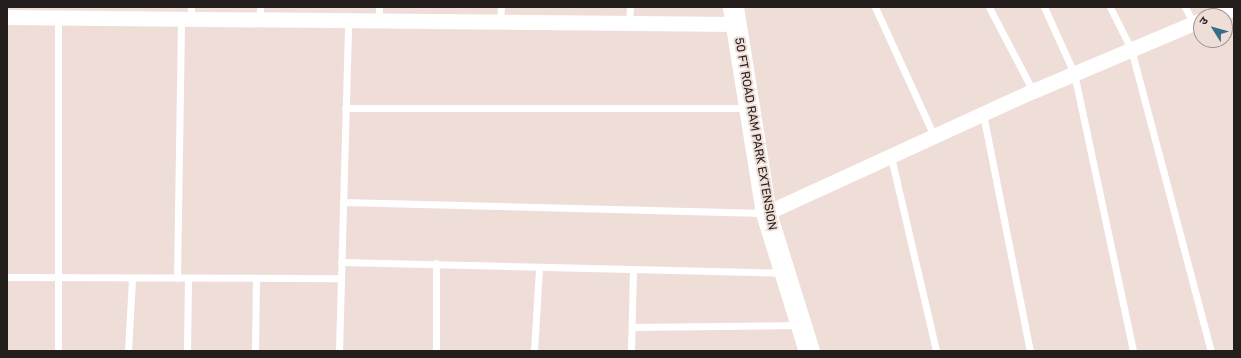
<!DOCTYPE html>
<meta charset="utf-8">
<style>
body{margin:0}
#map{position:relative;width:1241px;height:358px;overflow:hidden;background:#efded8;font-family:Rubik,"Noto Sans Devanagari",sans-serif}
div>[style]{position:absolute}
.lane>*{height:7px;margin:-3.5px;padding:0 3.5px;transform-origin:3.5px;border-radius:3.5px;background:#fff}
.street>*{height:15px;margin:-7.5px;padding:0 7.5px;transform-origin:7.5px;border-radius:7.5px;background:#fff}
.secondary>*{height:21px;margin:-10.5px;padding:0 10.5px;transform-origin:10.5px;border-radius:10.5px;background:#fff}
span{translate:-50% -50%;white-space:nowrap;text-align:center;line-height:1.15;-webkit-text-stroke:4px #efded8;paint-order:stroke}
.street-label{font-size:12px;color:#241e1c}
.frame{position:absolute;inset:0;border:8px solid #241e1c;pointer-events:none}
.north{position:absolute;left:1193px;top:8px;width:40px;height:40px;box-sizing:border-box;background:#efded8;border:1px solid #9e918d;border-radius:50%;rotate:307deg;font-size:11px;font-weight:700;line-height:16px;text-align:center;color:#241e1c}
.north::after{content:'';display:block;margin:auto;width:14px;height:18px;background:#356e87;clip-path:polygon(50% 0,100% 100%,50% 72%,0 100%)}
</style>
<div id="map">
<div class="lane">
<div style="left:875px;top:7px;width:144px;rotate:65.4deg"></div>
<div style="left:989px;top:7px;width:95px;rotate:62.4deg"></div>
<div style="left:1044px;top:7px;width:72px;rotate:65.6deg"></div>
<div style="left:1074px;top:73px;width:284px;rotate:78deg"></div>
<div style="left:1110px;top:7px;width:47px;rotate:63.4deg"></div>
<div style="left:1131px;top:49px;width:312px;rotate:75.2deg"></div>
<div style="left:1185px;top:7px;width:18px;rotate:63deg"></div>
<div style="left:191px;top:18px;width:11px;rotate:-90deg"></div>
<div style="left:260px;top:18px;width:11px;rotate:-90deg"></div>
<div style="left:379px;top:19px;width:12px;rotate:-90deg"></div>
<div style="left:500px;top:21px;width:14px;rotate:-86deg"></div>
<div style="left:629px;top:22px;width:15px;rotate:-86deg"></div>
<div style="left:345px;top:108px;width:402px"></div>
<div style="left:983px;top:114px;width:242px;rotate:78.8deg"></div>
<div style="left:891px;top:157px;width:199px;rotate:76.9deg"></div>
<div style="left:343px;top:202px;width:421px;rotate:1.5deg"></div>
<div style="left:341px;top:262px;width:442px;rotate:1.4deg"></div>
<div style="left:7px;top:277px;width:333px;rotate:0.2deg"></div>
<div style="left:177px;top:278px;width:260px;rotate:-89.1deg"></div>
<div style="left:632px;top:327px;width:166px;rotate:-0.7deg"></div>
<div style="left:58px;top:351px;width:333px;rotate:-90deg"></div>
<div style="left:128px;top:351px;width:71px;rotate:-86.8deg"></div>
<div style="left:187px;top:351px;width:73px;rotate:-89.2deg"></div>
<div style="left:255px;top:351px;width:73px;rotate:-89.2deg"></div>
<div style="left:339px;top:351px;width:332px;rotate:-88.4deg"></div>
<div style="left:436px;top:351px;width:88px;rotate:-90deg"></div>
<div style="left:534px;top:351px;width:81px;rotate:-86.5deg"></div>
<div style="left:631px;top:351px;width:80px;rotate:-88.6deg"></div>
</div>
<div class="street">
<div style="left:1210px;top:16px;width:25px;rotate:-18deg"></div>
<div style="left:7px;top:17px;width:730px;rotate:0.55deg"></div>
<div style="left:766px;top:213px;width:294px;rotate:-24.6deg"></div>
<div style="left:1033px;top:91px;width:182px;rotate:-22.9deg"></div>
</div>
<div class="secondary">
<div style="left:733px;top:7px;width:209px;rotate:80.9deg"></div>
<div style="left:766px;top:213px;width:145px;rotate:72.7deg"></div>
</div>
<div class="street-label">
<span style="left:755px;top:134px;rotate:80deg">50 FT ROAD RAM PARK EXTENSION</span>
</div>
<div class="frame"></div>
<div class="north">उ</div>
</div>
